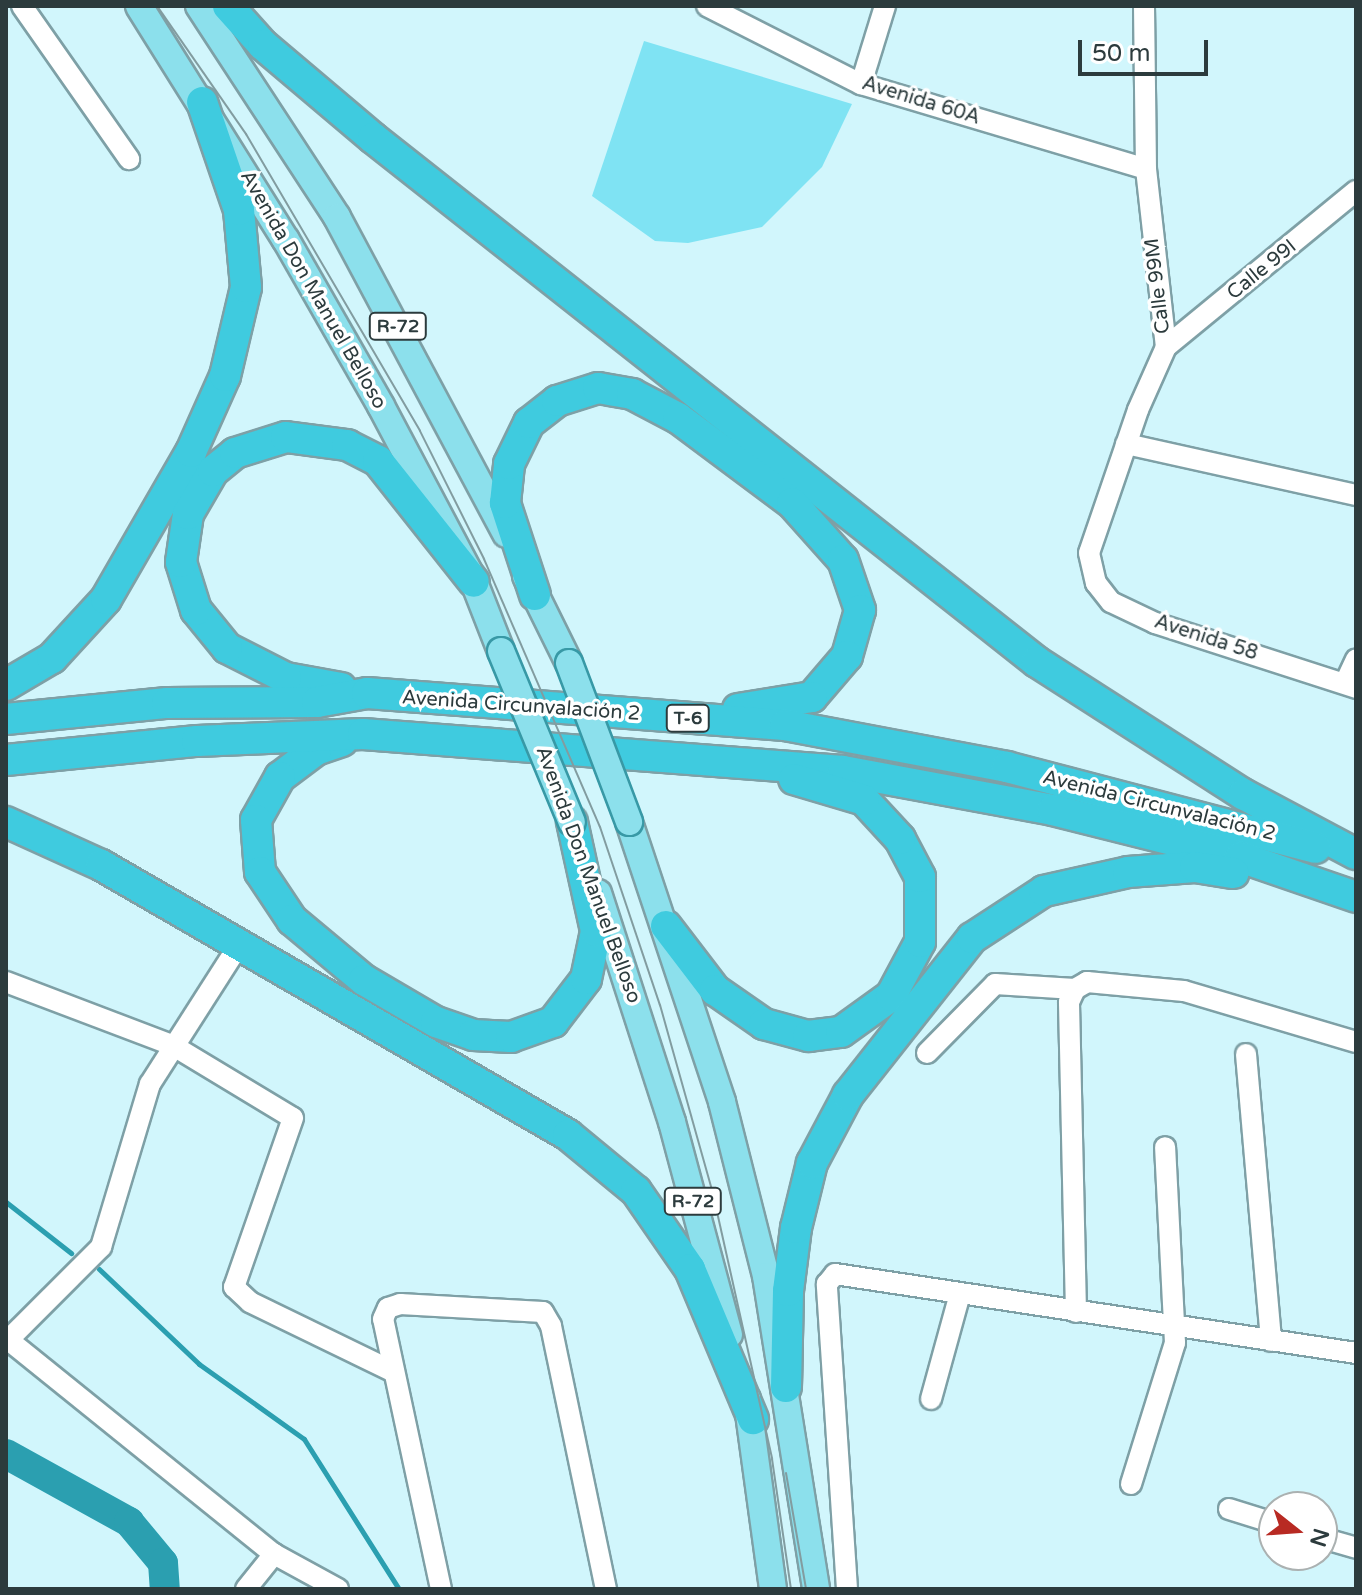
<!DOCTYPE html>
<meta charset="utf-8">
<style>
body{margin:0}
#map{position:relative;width:1362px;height:1595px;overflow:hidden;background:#d1f6fc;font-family:"Varela Round",sans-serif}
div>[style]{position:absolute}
.green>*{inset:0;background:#7fe3f3}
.stream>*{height:5px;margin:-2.5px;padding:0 2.5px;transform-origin:2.5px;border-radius:2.5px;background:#2b9fb0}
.river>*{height:30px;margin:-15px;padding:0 15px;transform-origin:15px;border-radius:15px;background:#2b9fb0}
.roads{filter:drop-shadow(2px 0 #7ea0a6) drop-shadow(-2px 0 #7ea0a6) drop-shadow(0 2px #7ea0a6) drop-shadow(0 -2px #7ea0a6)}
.minor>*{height:20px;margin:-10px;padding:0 10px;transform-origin:10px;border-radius:10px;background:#fff}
.major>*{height:26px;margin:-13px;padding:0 13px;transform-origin:13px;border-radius:13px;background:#8ce0ec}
.highway>*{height:30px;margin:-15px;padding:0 15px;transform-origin:15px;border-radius:15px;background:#3fcbdf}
.tram>*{height:2px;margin:-1px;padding:0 1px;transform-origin:1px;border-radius:1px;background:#829ca0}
.bridges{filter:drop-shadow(2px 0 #3899a6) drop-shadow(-2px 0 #3899a6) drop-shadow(0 2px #3899a6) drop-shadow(0 -2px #3899a6)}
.major-bridge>*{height:26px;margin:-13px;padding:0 13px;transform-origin:13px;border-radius:13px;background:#8ce0ec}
span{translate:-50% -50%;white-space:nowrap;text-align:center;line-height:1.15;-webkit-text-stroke:7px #fff;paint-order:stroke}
.shield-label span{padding:2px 6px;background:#fff;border:2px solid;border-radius:6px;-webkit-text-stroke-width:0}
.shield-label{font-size:18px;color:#2c3b3d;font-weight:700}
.street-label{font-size:20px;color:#2c3b3d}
.frame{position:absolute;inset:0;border:8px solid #2c3b3d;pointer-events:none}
.north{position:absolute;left:1258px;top:1491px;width:80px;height:80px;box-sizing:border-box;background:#fff;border:2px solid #abb1b1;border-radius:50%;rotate:107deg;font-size:22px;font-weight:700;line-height:32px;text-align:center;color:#2c3b3d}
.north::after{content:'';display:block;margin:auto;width:28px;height:36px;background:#b82a23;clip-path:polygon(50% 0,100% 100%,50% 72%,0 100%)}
.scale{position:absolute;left:1078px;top:40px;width:130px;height:36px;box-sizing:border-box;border:4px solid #2c3b3d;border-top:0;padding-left:10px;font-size:24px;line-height:28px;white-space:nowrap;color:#2c3b3d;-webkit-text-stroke:6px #fff;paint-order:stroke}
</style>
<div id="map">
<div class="green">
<div style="clip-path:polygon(644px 41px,852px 104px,822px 167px,762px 227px,688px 243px,655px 241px,592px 196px)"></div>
</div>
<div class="stream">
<div style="left:6px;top:1202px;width:83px;rotate:38.1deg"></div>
<div style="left:99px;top:1269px;width:138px;rotate:43.5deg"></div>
<div style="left:199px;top:1364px;width:129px;rotate:35.5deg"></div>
<div style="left:304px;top:1439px;width:178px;rotate:57.7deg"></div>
</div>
<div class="river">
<div style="left:6px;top:1454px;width:141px;rotate:28.9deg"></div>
<div style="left:129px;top:1522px;width:53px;rotate:50.3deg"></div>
<div style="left:163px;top:1563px;width:26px;rotate:86deg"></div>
</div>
<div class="roads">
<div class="minor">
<div style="left:22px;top:6px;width:187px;rotate:55deg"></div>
<div style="left:707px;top:6px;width:173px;rotate:26.9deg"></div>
<div style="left:861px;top:84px;width:297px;rotate:16.6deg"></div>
<div style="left:1144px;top:6px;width:163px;rotate:89.3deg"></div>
<div style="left:1146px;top:169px;width:179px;rotate:83.6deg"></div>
<div style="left:1166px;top:347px;width:69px;rotate:114deg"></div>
<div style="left:1138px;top:410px;width:151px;rotate:108.9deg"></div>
<div style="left:1089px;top:553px;width:31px;rotate:77deg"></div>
<div style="left:1096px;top:583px;width:24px;rotate:52deg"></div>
<div style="left:1111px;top:602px;width:49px;rotate:25.5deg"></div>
<div style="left:1155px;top:623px;width:211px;rotate:17.9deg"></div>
<div style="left:861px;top:84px;width:82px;rotate:-72.9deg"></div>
<div style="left:1166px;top:347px;width:246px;rotate:-39.4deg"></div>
<div style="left:1126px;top:444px;width:236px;rotate:12.5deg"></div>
<div style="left:1345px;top:683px;width:26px;rotate:-65deg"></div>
<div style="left:6px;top:982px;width:178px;rotate:20.8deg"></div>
<div style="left:172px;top:1045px;width:141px;rotate:31.1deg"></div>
<div style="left:293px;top:1118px;width:179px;rotate:109.2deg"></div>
<div style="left:234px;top:1287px;width:22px;rotate:43deg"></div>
<div style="left:250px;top:1302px;width:158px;rotate:25.9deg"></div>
<div style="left:927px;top:1053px;width:97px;rotate:-45.4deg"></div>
<div style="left:995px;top:984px;width:80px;rotate:3.6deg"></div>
<div style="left:1246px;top:1054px;width:288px;rotate:85deg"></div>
<div style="left:1076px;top:1312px;width:310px;rotate:-91.3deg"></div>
<div style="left:1069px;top:1002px;width:14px;rotate:-65deg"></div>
<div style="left:1075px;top:989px;width:14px;rotate:-30deg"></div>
<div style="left:1087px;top:982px;width:97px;rotate:5.3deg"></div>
<div style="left:1184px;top:991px;width:179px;rotate:16.5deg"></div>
<div style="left:6px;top:1338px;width:344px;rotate:38.9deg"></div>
<div style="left:274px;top:1554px;width:73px;rotate:28.7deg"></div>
<div style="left:10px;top:1338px;width:129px;rotate:-45deg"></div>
<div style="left:101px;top:1247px;width:170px;rotate:-73.3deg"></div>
<div style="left:150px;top:1084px;width:165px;rotate:-57.4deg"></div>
<div style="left:931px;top:1399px;width:109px;rotate:-74.6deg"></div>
<div style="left:1131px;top:1484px;width:148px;rotate:-72.7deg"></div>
<div style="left:1175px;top:1343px;width:196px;rotate:-92.9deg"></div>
<div style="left:1229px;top:1509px;width:47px;rotate:17.3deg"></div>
<div style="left:1322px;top:1538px;width:35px;rotate:16deg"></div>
<div style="left:246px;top:1589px;width:45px;rotate:-51.3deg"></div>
<div style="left:441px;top:1589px;width:276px;rotate:-102.1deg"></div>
<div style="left:383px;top:1319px;width:12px;rotate:-66deg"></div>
<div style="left:388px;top:1308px;width:13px;rotate:-18deg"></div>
<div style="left:400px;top:1304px;width:143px;rotate:3.2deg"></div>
<div style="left:543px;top:1312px;width:16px;rotate:60deg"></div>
<div style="left:551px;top:1326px;width:269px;rotate:78.2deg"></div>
<div style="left:847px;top:1589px;width:306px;rotate:-93.8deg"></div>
<div style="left:827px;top:1284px;width:13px;rotate:-51deg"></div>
<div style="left:835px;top:1274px;width:527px;rotate:8.62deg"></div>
</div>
<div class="major">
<div style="left:139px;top:6px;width:276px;rotate:57.9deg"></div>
<div style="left:286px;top:240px;width:191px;rotate:60.2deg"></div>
<div style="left:381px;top:406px;width:199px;rotate:62.1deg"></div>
<div style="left:474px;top:582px;width:74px;rotate:68.6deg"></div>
<div style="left:199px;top:6px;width:252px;rotate:56.8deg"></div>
<div style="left:337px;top:217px;width:359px;rotate:61.9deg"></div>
<div style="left:526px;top:576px;width:97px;rotate:63.7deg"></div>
<div style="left:629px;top:822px;width:295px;rotate:71.6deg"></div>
<div style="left:722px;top:1102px;width:179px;rotate:75.8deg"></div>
<div style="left:766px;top:1276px;width:317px;rotate:80.9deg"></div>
<div style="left:598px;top:893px;width:241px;rotate:72.1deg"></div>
<div style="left:672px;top:1122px;width:220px;rotate:75deg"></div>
<div style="left:747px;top:1399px;width:192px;rotate:82.2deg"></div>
</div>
<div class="highway">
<div style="left:228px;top:6px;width:52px;rotate:48.1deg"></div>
<div style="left:263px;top:45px;width:144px;rotate:40.2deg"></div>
<div style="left:373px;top:138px;width:846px;rotate:38.28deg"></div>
<div style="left:1037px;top:662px;width:245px;rotate:32.7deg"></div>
<div style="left:1243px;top:794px;width:128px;rotate:28deg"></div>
<div style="left:535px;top:595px;width:97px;rotate:-108.1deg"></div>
<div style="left:505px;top:503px;width:39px;rotate:-84deg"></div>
<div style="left:509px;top:464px;width:46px;rotate:-64deg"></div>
<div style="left:529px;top:423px;width:36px;rotate:-38deg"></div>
<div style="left:557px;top:401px;width:43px;rotate:-17.6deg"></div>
<div style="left:598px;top:388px;width:35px;rotate:10deg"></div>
<div style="left:632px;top:394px;width:52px;rotate:27.6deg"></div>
<div style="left:678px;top:418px;width:142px;rotate:36.7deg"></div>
<div style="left:792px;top:503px;width:76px;rotate:48.2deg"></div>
<div style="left:843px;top:560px;width:53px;rotate:71.2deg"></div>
<div style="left:860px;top:610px;width:48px;rotate:105.8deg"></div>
<div style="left:847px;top:656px;width:54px;rotate:130.5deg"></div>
<div style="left:812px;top:697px;width:75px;rotate:170.8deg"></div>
<div style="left:6px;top:685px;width:53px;rotate:-30.4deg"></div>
<div style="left:52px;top:658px;width:80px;rotate:-47.5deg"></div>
<div style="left:106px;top:599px;width:170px;rotate:-60deg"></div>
<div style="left:191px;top:452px;width:83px;rotate:-65.9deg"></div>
<div style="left:225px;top:376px;width:91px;rotate:-76.7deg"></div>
<div style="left:246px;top:287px;width:77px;rotate:-95.2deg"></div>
<div style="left:239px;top:210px;width:114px;rotate:-108.9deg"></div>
<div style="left:341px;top:688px;width:56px;rotate:-169.7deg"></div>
<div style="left:286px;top:678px;width:66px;rotate:-153deg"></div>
<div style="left:227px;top:648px;width:49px;rotate:-129.2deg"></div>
<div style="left:196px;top:610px;width:50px;rotate:-107.4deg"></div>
<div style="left:181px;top:562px;width:49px;rotate:-81.7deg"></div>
<div style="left:188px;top:514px;width:50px;rotate:-59.8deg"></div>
<div style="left:213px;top:471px;width:28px;rotate:-39deg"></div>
<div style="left:235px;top:453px;width:53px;rotate:-17.4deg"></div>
<div style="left:286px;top:437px;width:62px;rotate:7.5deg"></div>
<div style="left:347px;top:445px;width:35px;rotate:27deg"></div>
<div style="left:378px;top:461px;width:154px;rotate:51.6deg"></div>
<div style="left:6px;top:719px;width:162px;rotate:-5.7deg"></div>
<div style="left:167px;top:703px;width:150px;rotate:-0.4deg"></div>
<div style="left:317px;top:702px;width:51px;rotate:-10.2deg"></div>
<div style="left:367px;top:693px;width:419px;rotate:4.4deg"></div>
<div style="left:785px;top:725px;width:226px;rotate:10.7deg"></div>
<div style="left:1007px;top:767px;width:319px;rotate:14.7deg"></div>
<div style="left:342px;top:741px;width:28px;rotate:161deg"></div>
<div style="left:316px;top:750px;width:45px;rotate:143.1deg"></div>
<div style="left:280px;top:777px;width:49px;rotate:119.2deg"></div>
<div style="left:256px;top:820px;width:52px;rotate:85.6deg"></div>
<div style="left:260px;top:872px;width:58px;rotate:56.3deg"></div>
<div style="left:292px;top:920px;width:94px;rotate:39.8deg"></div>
<div style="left:364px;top:980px;width:83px;rotate:30.3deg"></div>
<div style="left:436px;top:1022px;width:39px;rotate:19deg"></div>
<div style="left:473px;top:1035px;width:38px;rotate:3deg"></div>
<div style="left:511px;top:1037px;width:45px;rotate:-19.7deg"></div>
<div style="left:553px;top:1022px;width:54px;rotate:-52.5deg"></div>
<div style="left:586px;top:979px;width:49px;rotate:-78.2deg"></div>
<div style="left:596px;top:931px;width:112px;rotate:-102.4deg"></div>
<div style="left:6px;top:760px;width:192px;rotate:-5.7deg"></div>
<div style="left:197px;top:741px;width:166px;rotate:-2.4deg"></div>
<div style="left:363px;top:734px;width:481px;rotate:4.4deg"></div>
<div style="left:843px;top:771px;width:214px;rotate:10.5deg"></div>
<div style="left:1053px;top:810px;width:193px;rotate:14.1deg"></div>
<div style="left:1240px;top:857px;width:123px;rotate:19deg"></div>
<div style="left:6px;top:822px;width:104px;rotate:24.4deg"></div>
<div style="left:101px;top:865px;width:539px;rotate:30.03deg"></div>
<div style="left:568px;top:1135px;width:88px;rotate:39.5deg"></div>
<div style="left:636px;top:1191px;width:95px;rotate:55.3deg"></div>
<div style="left:690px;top:1269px;width:163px;rotate:67.2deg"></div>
<div style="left:666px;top:926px;width:81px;rotate:52.6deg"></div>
<div style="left:715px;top:990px;width:60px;rotate:34.8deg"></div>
<div style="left:764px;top:1024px;width:46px;rotate:15.3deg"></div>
<div style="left:808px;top:1036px;width:33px;rotate:-7deg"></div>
<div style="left:841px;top:1032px;width:62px;rotate:-35.8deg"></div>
<div style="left:891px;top:996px;width:61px;rotate:-61.8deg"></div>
<div style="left:920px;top:942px;width:65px;rotate:-90deg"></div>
<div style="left:920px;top:877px;width:43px;rotate:-117.8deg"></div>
<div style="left:900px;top:839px;width:53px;rotate:-132.7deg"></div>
<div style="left:864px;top:800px;width:73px;rotate:-163.3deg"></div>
<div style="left:786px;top:1387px;width:96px;rotate:-88.8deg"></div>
<div style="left:788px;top:1291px;width:64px;rotate:-82.8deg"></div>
<div style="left:796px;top:1228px;width:67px;rotate:-76.2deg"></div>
<div style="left:812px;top:1163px;width:77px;rotate:-62.1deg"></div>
<div style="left:848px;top:1095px;width:200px;rotate:-51.7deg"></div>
<div style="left:972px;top:938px;width:86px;rotate:-33.1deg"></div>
<div style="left:1044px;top:891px;width:86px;rotate:-12.7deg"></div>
<div style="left:1128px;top:872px;width:67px;rotate:-4.3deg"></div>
<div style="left:1195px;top:867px;width:39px;rotate:9deg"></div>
</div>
</div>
<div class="tram">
<div style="left:157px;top:6px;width:156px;rotate:55.2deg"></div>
<div style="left:246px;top:134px;width:344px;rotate:59.6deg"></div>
<div style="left:420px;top:431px;width:143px;rotate:63.4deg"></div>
<div style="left:484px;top:559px;width:292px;rotate:66.6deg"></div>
<div style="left:600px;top:827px;width:188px;rotate:71.4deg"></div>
<div style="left:660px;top:1005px;width:196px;rotate:74.3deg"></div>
<div style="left:713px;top:1194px;width:271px;rotate:77.4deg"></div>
<div style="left:772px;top:1459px;width:131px;rotate:81.7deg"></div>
<div style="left:786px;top:1473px;width:118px;rotate:80.2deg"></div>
</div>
<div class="bridges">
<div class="major-bridge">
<div style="left:501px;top:651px;width:185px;rotate:67.5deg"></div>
<div style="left:569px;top:663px;width:170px;rotate:69.3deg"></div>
</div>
</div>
<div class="shield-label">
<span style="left:398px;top:326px">R-72</span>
<span style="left:688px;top:718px">T-6</span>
<span style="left:693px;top:1201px">R-72</span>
</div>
<div class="street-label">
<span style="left:921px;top:101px;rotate:17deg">Avenida 60A</span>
<span style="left:1262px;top:270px;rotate:-39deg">Calle 99I</span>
<span style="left:1158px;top:286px;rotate:-97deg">Calle 99M</span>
<span style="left:313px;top:290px;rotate:60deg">Avenida Don Manuel Belloso</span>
<span style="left:1206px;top:638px;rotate:18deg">Avenida 58</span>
<span style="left:521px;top:706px;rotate:4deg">Avenida Circunvalación 2</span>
<span style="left:1159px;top:806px;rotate:14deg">Avenida Circunvalación 2</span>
<span style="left:588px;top:875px;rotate:70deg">Avenida Don Manuel Belloso</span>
</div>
<div class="frame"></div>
<div class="north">N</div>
<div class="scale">50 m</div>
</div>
